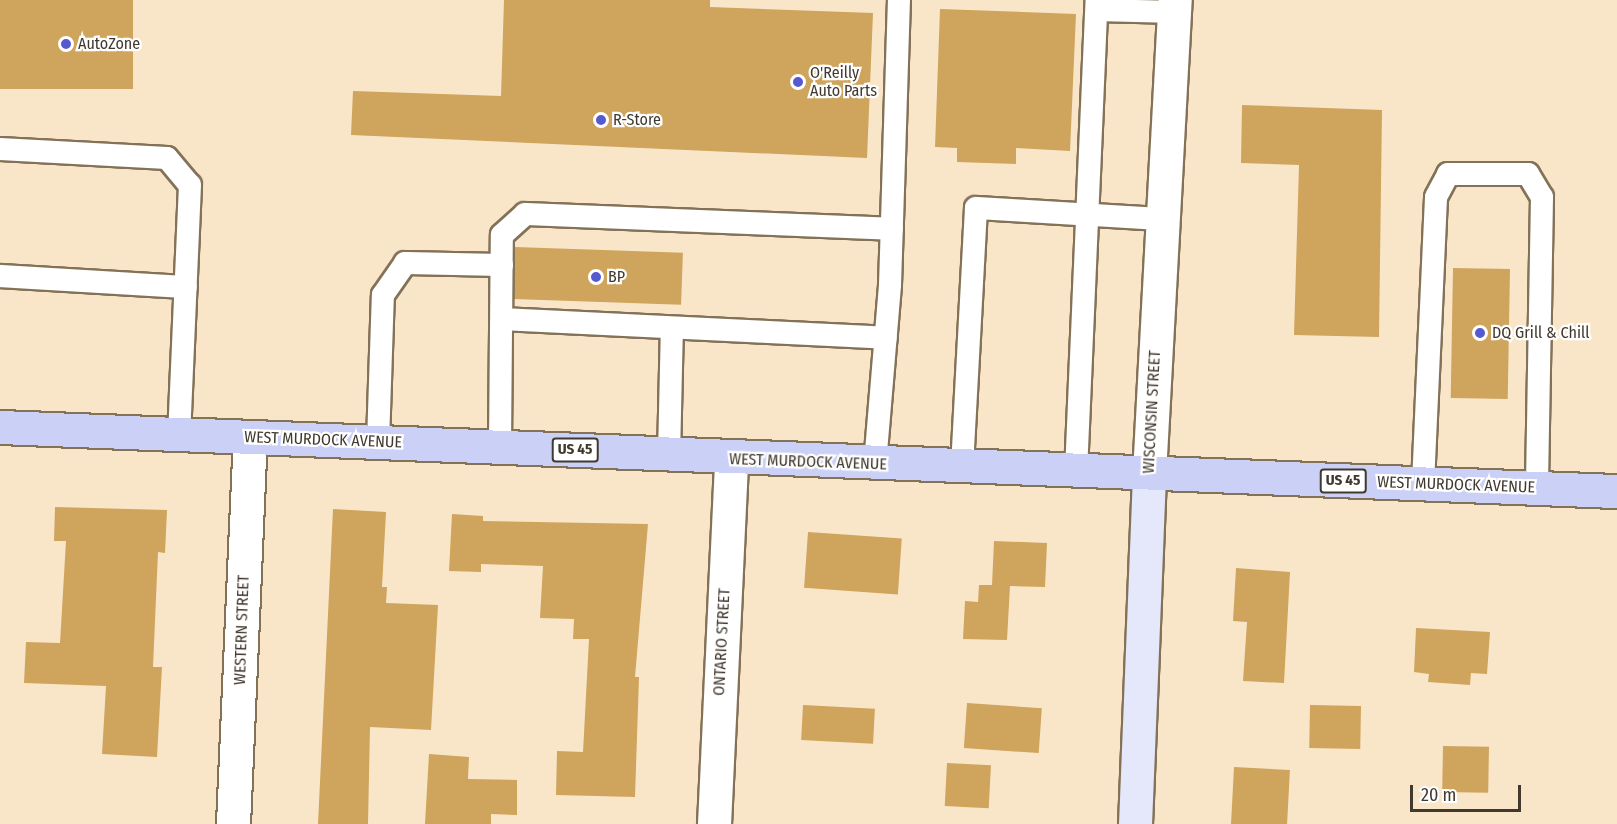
<!DOCTYPE html>
<style>
body{margin:0}
#map{position:relative;width:1617px;height:824px;overflow:hidden;background:#f9e6c9;font-family:"Fira Sans Condensed",sans-serif}
div>[style]{position:absolute}
.building>*{inset:0;background:#cfa45c;transform-origin:0 0}
.roads{filter:drop-shadow(2px 0 #837258) drop-shadow(-2px 0 #837258) drop-shadow(0 2px #837258) drop-shadow(0 -2px #837258)}
.lane>*{height:22px;margin:-11px;padding:0 11px;transform-origin:11px;border-radius:11px;background:#fff}
.street>*{height:33px;margin:-16.5px;padding:0 16.5px;transform-origin:16.5px;border-radius:16.5px;background:#fff}
.secondary>*{height:33px;margin:-16.5px;padding:0 16.5px;transform-origin:16.5px;border-radius:16.5px;background:#e5e8fa}
.primary>*{height:33px;margin:-16.5px;padding:0 16.5px;transform-origin:16.5px;border-radius:16.5px;background:#cbd1f6}
.dots>*{width:16px;height:16px;translate:-50% -50%;box-sizing:border-box;border:3px solid #fff;border-radius:50%}
span{translate:-50% -50%;white-space:nowrap;text-align:center;line-height:1.15;-webkit-text-stroke:4.5px #fff;paint-order:stroke}
.shield-label span{padding:2px 4px;background:#fff;border:2px solid;border-radius:4px;-webkit-text-stroke-width:0}
.shield-label{font-size:15px;color:#41392e;font-weight:700}
.poi-label{font-size:16px;color:#41392e}
.left{translate:0 -50%;text-align:left}
.street-label{font-size:16px;color:#41392e}
.scale{position:absolute;left:1410px;top:785px;width:111px;height:27px;box-sizing:border-box;border:3px solid #41392e;border-top:0;padding-left:8px;font-size:18px;line-height:21px;white-space:nowrap;color:#41392e;-webkit-text-stroke:4px #fff;paint-order:stroke}
</style>
<div id="map">
<div class="building">
<div style="left:0;top:0;width:133px;height:89px"></div>
<div style="clip-path:polygon(504px 0,710px 0,710px 7px,873px 13px,867px 158px,351px 135px,353px 91px,501px 96px)"></div>
<div style="clip-path:polygon(940px 9px,1076px 14px,1070px 151px,1016px 148px,1016px 164px,957px 162px,957px 148px,935px 147px)"></div>
<div style="clip-path:polygon(1242px 105px,1382px 110px,1379px 337px,1294px 335px,1299px 165px,1241px 163px)"></div>
<div style="left:515px;top:247px;width:168px;height:52px;rotate:2deg"></div>
<div style="left:1453px;top:268px;width:57px;height:130px;rotate:1deg"></div>
<div style="clip-path:polygon(55px 507px,167px 510px,165px 553px,158px 552px,153px 667px,162px 667px,157px 757px,102px 754px,106px 686px,24px 683px,26px 642px,60px 643px,66px 541px,54px 541px)"></div>
<div style="clip-path:polygon(333px 509px,386px 512px,382px 587px,387px 587px,386px 603px,438px 605px,431px 730px,370px 727px,368px 824px,318px 824px)"></div>
<div style="clip-path:polygon(452px 514px,483px 516px,483px 521px,648px 524px,635px 677px,639px 677px,635px 797px,556px 795px,557px 751px,583px 752px,589px 639px,573px 639px,574px 619px,540px 618px,543px 566px,481px 564px,481px 572px,449px 571px)"></div>
<div style="left:808px;top:532px;width:94px;height:56px;rotate:4deg"></div>
<div style="clip-path:polygon(994px 541px,1047px 543px,1045px 587px,1010px 586px,1007px 640px,963px 639px,965px 601px,978px 602px,979px 585px,992px 585px)"></div>
<div style="clip-path:polygon(1236px 568px,1290px 572px,1284px 683px,1243px 681px,1247px 622px,1233px 621px)"></div>
<div style="clip-path:polygon(1416px 628px,1490px 632px,1487px 674px,1471px 673px,1470px 685px,1428px 682px,1429px 674px,1414px 672px)"></div>
<div style="left:967px;top:703px;width:75px;height:45px;rotate:4deg"></div>
<div style="left:803px;top:705px;width:72px;height:35px;rotate:3deg"></div>
<div style="left:1310px;top:705px;width:51px;height:43px;rotate:1deg"></div>
<div style="left:1443px;top:746px;width:46px;height:46px;rotate:1deg"></div>
<div style="clip-path:polygon(429px 754px,469px 757px,468px 779px,517px 780px,517px 815px,491px 814px,491px 824px,425px 824px)"></div>
<div style="left:947px;top:763px;width:44px;height:43px;rotate:3deg"></div>
<div style="left:1234px;top:767px;width:56px;height:57px;rotate:3deg"></div>
</div>
<div class="roads">
<div class="lane">
<div style="left:1097px;top:10px;width:78px;rotate:1.5deg"></div>
<div style="left:0;top:149px;width:167px;rotate:3.1deg"></div>
<div style="left:167px;top:158px;width:35px;rotate:50deg"></div>
<div style="left:190px;top:185px;width:249px;rotate:92.5deg"></div>
<div style="left:0;top:276px;width:186px;rotate:3.4deg"></div>
<div style="left:502px;top:319px;width:384px;rotate:2.8deg"></div>
<div style="left:378px;top:442px;width:147px;rotate:-88.1deg"></div>
<div style="left:383px;top:295px;width:39px;rotate:-55deg"></div>
<div style="left:405px;top:263px;width:97px;rotate:1.2deg"></div>
<div style="left:500px;top:445px;width:210px;rotate:-89.5deg"></div>
<div style="left:502px;top:235px;width:31px;rotate:-42deg"></div>
<div style="left:525px;top:214px;width:367px;rotate:2.3deg"></div>
<div style="left:669px;top:456px;width:128px;rotate:-88.7deg"></div>
<div style="left:875px;top:464px;width:180px;rotate:-85.2deg"></div>
<div style="left:890px;top:285px;width:285px;rotate:-88.2deg"></div>
<div style="left:962px;top:467px;width:259px;rotate:-86.9deg"></div>
<div style="left:976px;top:208px;width:186px;rotate:3.4deg"></div>
<div style="left:1076px;top:472px;width:472px;rotate:-87.5deg"></div>
<div style="left:1423px;top:484px;width:287px;rotate:-87.4deg"></div>
<div style="left:1436px;top:197px;width:26px;rotate:-62deg"></div>
<div style="left:1448px;top:174px;width:80px"></div>
<div style="left:1528px;top:174px;width:27px;rotate:59deg"></div>
<div style="left:1542px;top:197px;width:291px;rotate:91deg"></div>
</div>
<div class="street">
<div style="left:1149px;top:474px;width:475px;rotate:-86.9deg"></div>
<div style="left:233px;top:824px;width:387px;rotate:-87.5deg"></div>
<div style="left:714px;top:824px;width:365px;rotate:-87.3deg"></div>
</div>
<div class="secondary">
<div style="left:1135px;top:824px;width:350px;rotate:-87.7deg"></div>
</div>
<div class="primary">
<div style="left:0;top:427px;width:1618px;rotate:2.27deg"></div>
</div>
</div>
<div class="dots">
<div style="left:66px;top:44px;background:#565ad1"></div>
<div style="left:798px;top:82px;background:#565ad1"></div>
<div style="left:601px;top:120px;background:#565ad1"></div>
<div style="left:596px;top:277px;background:#565ad1"></div>
<div style="left:1480px;top:333px;background:#565ad1"></div>
</div>
<div class="shield-label">
<span style="left:575px;top:450px">US 45</span>
<span style="left:1343px;top:481px">US 45</span>
</div>
<div class="poi-label">
<span class="left" style="left:78px;top:44px">AutoZone</span>
<span class="left" style="left:810px;top:82px">O'Reilly<br>Auto Parts</span>
<span class="left" style="left:613px;top:120px">R-Store</span>
<span class="left" style="left:608px;top:277px">BP</span>
<span class="left" style="left:1492px;top:333px">DQ Grill &amp; Chill</span>
</div>
<div class="street-label">
<span style="left:1152px;top:412px;rotate:-87deg">WISCONSIN STREET</span>
<span style="left:323px;top:440px;rotate:2deg">WEST MURDOCK AVENUE</span>
<span style="left:808px;top:462px;rotate:2deg">WEST MURDOCK AVENUE</span>
<span style="left:1456px;top:485px;rotate:2deg">WEST MURDOCK AVENUE</span>
<span style="left:242px;top:630px;rotate:-88deg">WESTERN STREET</span>
<span style="left:722px;top:642px;rotate:-87deg">ONTARIO STREET</span>
</div>
<div class="scale">20 m</div>
</div>
